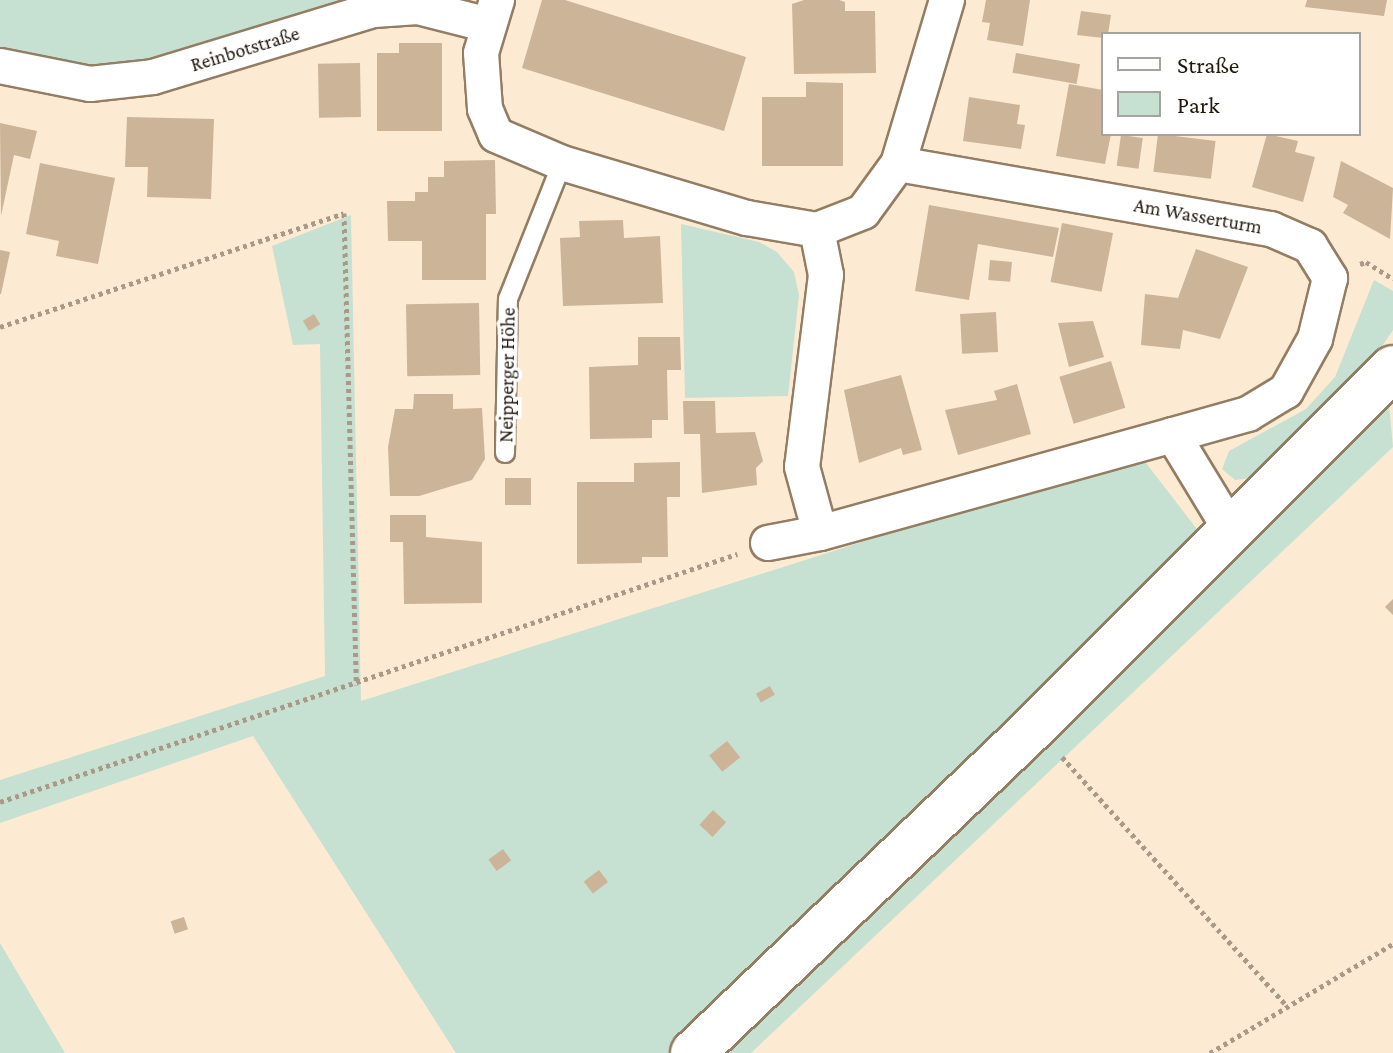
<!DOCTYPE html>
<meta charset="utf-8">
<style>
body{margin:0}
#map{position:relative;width:1393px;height:1053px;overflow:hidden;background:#fdead3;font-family:"Crimson Pro",serif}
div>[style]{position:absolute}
.green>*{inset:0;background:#c6e1d1}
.building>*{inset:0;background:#cbb498;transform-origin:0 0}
.path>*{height:5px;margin-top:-2.5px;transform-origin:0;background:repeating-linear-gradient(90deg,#a99a88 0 4px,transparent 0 8px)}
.roads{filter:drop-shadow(2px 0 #937d63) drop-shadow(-2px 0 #937d63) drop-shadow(0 2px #937d63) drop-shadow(0 -2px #937d63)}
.lane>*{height:18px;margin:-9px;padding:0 9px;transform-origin:9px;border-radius:9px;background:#fff}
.street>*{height:34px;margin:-17px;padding:0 17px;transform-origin:17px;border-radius:17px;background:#fff}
.secondary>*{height:44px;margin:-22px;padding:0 22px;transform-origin:22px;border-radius:22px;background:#fff}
span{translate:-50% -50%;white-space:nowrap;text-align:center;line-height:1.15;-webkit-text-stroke:7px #fff;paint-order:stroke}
.street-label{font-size:20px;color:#21190e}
.legend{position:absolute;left:1101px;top:32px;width:260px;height:104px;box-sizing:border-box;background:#fff;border:2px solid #a6a39f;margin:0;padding:10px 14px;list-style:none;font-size:24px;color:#21190e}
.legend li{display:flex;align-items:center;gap:16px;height:40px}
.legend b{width:40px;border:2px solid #a6a39f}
</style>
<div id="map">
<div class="green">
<div style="clip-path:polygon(0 0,346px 0,138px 63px,103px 66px,0 50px)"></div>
<div style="clip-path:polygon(351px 215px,361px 701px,1139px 454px,1220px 559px,1389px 405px,1393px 447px,751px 1053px,456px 1053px,253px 736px,0 823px,0 780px,325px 676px,320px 344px,293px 345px,272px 246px)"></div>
<div style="clip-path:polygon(681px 224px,759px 242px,777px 252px,794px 272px,799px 295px,788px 396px,685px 398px)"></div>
<div style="clip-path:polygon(1374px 280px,1393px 291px,1393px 330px,1367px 368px,1251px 478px,1235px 480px,1222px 469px,1229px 451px,1306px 409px,1335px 377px)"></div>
<div style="clip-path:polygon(0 943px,65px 1053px,0 1053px)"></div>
</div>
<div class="building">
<div style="clip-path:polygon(542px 0,565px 0,746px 57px,724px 131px,522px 68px)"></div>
<div style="clip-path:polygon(804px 0,839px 0,845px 2px,845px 11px,875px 11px,876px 73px,794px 74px,792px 4px)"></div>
<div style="clip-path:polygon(986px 0,1030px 0,1023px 46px,987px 40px,990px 23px,982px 22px)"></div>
<div style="clip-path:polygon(1307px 0,1387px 0,1384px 16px,1305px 7px)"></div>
<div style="clip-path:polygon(1081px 11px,1111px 15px,1108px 34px,1103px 38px,1077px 35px)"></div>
<div style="clip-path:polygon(399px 43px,442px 43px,442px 131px,377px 131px,377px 53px,399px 53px)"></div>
<div style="left:1016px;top:53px;width:65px;height:20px;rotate:10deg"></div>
<div style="left:360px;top:63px;width:54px;height:42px;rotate:89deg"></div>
<div style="clip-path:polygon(806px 82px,843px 83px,843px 166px,762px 166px,762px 97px,806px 97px)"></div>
<div style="clip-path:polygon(1069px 84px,1103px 90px,1103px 134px,1111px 134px,1105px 164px,1056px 156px)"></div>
<div style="clip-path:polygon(969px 97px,1020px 105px,1017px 124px,1025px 125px,1021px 149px,963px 141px)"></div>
<div style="clip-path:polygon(127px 117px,214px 119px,211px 199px,147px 197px,148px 167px,125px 167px)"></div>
<div style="clip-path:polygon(0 123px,37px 131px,30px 159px,14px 155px,1px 216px)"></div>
<div style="left:1158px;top:134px;width:58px;height:38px;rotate:7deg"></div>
<div style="clip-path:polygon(1267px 134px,1298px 141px,1295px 152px,1315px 157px,1303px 202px,1252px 187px)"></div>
<div style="left:1121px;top:135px;width:22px;height:31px;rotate:8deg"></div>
<div style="clip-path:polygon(495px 160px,496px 214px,486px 214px,486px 280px,422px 280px,422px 241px,388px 241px,387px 201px,415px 201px,415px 192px,428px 192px,428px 177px,444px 177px,444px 161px)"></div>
<div style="clip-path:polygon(1341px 161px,1393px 188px,1390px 239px,1343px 213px,1348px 205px,1333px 197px)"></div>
<div style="clip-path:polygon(40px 163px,115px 178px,98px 264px,56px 256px,59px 241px,26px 234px)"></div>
<div style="clip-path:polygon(929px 205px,1059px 228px,1053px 257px,978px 244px,969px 300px,915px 291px)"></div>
<div style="clip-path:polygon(623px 220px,624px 238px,660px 236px,663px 303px,563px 306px,560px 238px,580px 237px,579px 221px)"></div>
<div style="left:1062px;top:223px;width:52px;height:60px;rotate:11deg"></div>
<div style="clip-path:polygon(1196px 249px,1248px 267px,1220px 339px,1183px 330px,1180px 349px,1141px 345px,1145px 294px,1178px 298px)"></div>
<div style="clip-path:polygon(0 250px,10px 252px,1px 294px,0 294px)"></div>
<div style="left:990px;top:260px;width:22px;height:20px;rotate:5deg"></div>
<div style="left:479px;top:303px;width:72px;height:73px;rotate:89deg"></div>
<div style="left:996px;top:312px;width:40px;height:36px;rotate:87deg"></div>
<div style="left:314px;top:314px;width:12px;height:13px;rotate:59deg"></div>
<div style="clip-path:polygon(1093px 321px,1104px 357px,1069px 367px,1058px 323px)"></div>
<div style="clip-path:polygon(638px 337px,680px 337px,681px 370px,667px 370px,668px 420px,652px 420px,652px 438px,590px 439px,589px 367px,638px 365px)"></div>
<div style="left:1111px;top:361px;width:49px;height:54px;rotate:73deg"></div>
<div style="clip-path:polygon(901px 375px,922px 450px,903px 455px,901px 448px,859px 463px,844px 390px)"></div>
<div style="clip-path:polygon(1017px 384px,1031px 434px,958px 455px,945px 410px,997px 400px,994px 391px)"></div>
<div style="clip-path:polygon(414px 394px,453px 394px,453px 409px,482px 408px,485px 459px,472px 480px,419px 496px,390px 496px,388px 447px,395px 409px,413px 409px)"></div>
<div style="clip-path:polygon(683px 401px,715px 401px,716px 433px,755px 432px,763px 461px,756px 468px,757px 485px,702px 493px,700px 434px,684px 434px)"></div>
<div style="clip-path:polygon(680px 462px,680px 497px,667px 497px,668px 557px,642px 557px,642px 563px,577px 564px,577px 482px,634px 482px,634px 463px)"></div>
<div style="left:505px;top:478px;width:26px;height:27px"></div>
<div style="clip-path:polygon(390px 515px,426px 515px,426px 537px,482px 542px,482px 603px,404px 604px,403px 542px,390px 542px)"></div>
<div style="clip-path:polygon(1393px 599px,1393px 615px,1385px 607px)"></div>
<div style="left:770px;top:686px;width:10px;height:16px;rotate:61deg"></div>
<div style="left:727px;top:741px;width:21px;height:23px;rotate:51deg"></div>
<div style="left:713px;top:810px;width:18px;height:20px;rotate:43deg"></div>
<div style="left:503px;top:849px;width:14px;height:18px;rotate:54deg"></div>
<div style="left:599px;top:870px;width:15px;height:19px;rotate:53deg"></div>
<div style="left:184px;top:917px;width:13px;height:14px;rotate:72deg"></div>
</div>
<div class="path">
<div style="left:1360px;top:264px;width:6px;rotate:-18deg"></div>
<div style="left:1366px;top:262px;width:32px;rotate:32deg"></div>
<div style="left:0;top:327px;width:362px;rotate:-18.3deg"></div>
<div style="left:344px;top:213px;width:472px;rotate:88.5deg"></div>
<div style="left:1062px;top:757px;width:333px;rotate:47.9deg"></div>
<div style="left:0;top:802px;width:778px;rotate:-18.6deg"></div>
<div style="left:1210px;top:1053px;width:213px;rotate:-30.8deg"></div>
</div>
<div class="roads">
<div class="lane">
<div style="left:505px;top:453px;width:154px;rotate:-88.9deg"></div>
<div style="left:508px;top:299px;width:146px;rotate:-68.3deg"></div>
</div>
<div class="street">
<div style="left:497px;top:0;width:55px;rotate:106.8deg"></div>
<div style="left:481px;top:53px;width:56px;rotate:85.9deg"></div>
<div style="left:485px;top:109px;width:28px;rotate:67deg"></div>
<div style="left:496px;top:135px;width:72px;rotate:23deg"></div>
<div style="left:562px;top:163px;width:193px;rotate:16.6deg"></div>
<div style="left:747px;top:218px;width:71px;rotate:9.7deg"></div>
<div style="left:947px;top:0;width:171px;rotate:106.6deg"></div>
<div style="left:898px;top:164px;width:59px;rotate:126.1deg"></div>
<div style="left:863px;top:212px;width:49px;rotate:158.6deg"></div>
<div style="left:817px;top:230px;width:46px;rotate:78.7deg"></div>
<div style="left:826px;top:275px;width:193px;rotate:97.1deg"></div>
<div style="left:802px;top:467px;width:68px;rotate:74.7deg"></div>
<div style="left:820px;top:533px;width:366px;rotate:-15.5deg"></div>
<div style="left:1173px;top:435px;width:114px;rotate:58.7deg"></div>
<div style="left:0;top:66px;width:92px;rotate:11.3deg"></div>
<div style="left:90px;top:84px;width:63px;rotate:-6.3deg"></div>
<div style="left:153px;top:77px;width:231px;rotate:-16.9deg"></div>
<div style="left:374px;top:10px;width:44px;rotate:-3.9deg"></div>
<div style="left:418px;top:7px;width:73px;rotate:14.2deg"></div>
<div style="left:898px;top:164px;width:379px;rotate:9.9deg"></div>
<div style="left:1271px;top:229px;width:43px;rotate:23.6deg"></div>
<div style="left:1310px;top:246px;width:38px;rotate:58deg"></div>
<div style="left:1330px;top:278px;width:63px;rotate:103.8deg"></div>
<div style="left:1315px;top:339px;width:60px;rotate:119.1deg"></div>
<div style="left:1286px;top:391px;width:44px;rotate:148.8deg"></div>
<div style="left:1248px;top:414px;width:78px;rotate:164.4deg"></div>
<div style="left:768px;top:543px;width:53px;rotate:-10.9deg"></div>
</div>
<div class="secondary">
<div style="left:693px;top:1053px;width:470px;rotate:-43.7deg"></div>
<div style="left:1033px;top:728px;width:509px;rotate:-45deg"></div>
</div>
</div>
<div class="street-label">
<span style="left:245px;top:49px;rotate:-17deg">Reinbotstraße</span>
<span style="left:1198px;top:216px;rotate:10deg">Am Wasserturm</span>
<span style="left:507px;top:375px;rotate:-89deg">Neipperger Höhe</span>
</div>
<ul class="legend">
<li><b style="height:10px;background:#fff"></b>Straße</li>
<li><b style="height:22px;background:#c6e1d1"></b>Park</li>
</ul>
</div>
